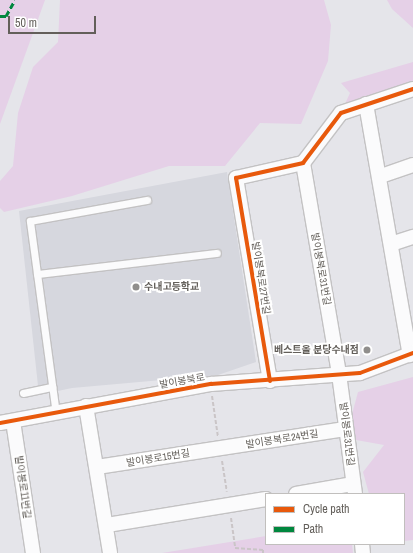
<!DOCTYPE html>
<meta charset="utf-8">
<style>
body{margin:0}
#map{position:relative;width:413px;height:553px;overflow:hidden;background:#e5e5ea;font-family:"Archivo Narrow","Noto Sans KR",sans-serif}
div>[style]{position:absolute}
.education>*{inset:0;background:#d6d7de}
.green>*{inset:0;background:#e5d0e7}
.path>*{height:2px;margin-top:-1px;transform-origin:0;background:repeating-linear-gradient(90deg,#cac5c7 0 4px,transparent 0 6px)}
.roads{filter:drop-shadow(1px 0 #c3c2c3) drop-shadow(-1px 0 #c3c2c3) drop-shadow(0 1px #c3c2c3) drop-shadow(0 -1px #c3c2c3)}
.service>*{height:7px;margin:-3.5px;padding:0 3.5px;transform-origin:3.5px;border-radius:3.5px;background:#fbfbfc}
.minor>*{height:14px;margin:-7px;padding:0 7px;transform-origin:7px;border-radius:7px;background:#fbfbfc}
.quiet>*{height:3px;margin-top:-1.5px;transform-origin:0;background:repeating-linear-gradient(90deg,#00873e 0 6px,transparent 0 9px)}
.cycleway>*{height:4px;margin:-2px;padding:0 2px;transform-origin:2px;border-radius:2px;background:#e8590c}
.dots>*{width:11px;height:11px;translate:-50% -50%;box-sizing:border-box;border:2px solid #fff;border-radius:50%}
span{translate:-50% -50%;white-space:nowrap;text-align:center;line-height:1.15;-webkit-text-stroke:4px #fff;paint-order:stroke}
.street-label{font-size:10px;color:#635f5a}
.poi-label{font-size:10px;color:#635f5a;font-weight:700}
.left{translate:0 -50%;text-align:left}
.right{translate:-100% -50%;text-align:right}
.legend{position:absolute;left:265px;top:493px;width:140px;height:52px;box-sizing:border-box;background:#fff;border:1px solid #c1bfbd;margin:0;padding:5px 7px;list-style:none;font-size:12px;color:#635f5a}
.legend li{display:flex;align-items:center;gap:8px;height:20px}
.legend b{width:20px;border:1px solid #c1bfbd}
.scale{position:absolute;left:8px;top:16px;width:88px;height:18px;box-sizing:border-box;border:2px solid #635f5a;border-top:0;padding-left:5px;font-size:12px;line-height:14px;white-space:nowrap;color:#635f5a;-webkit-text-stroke:3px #fff;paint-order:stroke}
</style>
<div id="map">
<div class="education">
<div style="clip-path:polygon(227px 172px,256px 362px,218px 375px,72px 388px,39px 395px,19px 211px)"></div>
</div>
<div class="green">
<div style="clip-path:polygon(0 0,45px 0,0 124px)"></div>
<div style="clip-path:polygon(60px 0,324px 0,331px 25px,328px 61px,301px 124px,260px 123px,225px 166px,169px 166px,72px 196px,4px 212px,0 208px,0 181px,13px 166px,18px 113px,33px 67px,58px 42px)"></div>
<div style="clip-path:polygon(387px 0,413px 0,413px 28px,392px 9px)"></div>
<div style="clip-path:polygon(413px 62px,413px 85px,344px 106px,350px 93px,341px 83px)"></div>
<div style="clip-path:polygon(413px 377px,413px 540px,404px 541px,404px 494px,369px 494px,363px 472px,384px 445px,356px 440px,351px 418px,358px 392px)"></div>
<div style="clip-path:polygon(266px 536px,266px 544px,352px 544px,353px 553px,162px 553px)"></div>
</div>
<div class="path">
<div style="left:212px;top:396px;width:41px;rotate:81.7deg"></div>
<div style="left:222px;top:461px;width:31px;rotate:81deg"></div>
<div style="left:231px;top:518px;width:30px;rotate:82deg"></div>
<div style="left:235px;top:548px;width:28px;rotate:4deg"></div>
<div style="left:263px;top:550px;width:3px;rotate:90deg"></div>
</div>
<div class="roads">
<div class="service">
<div style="left:37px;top:274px;width:181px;rotate:-6.7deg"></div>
<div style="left:23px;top:393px;width:30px;rotate:-12deg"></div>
<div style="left:56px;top:414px;width:195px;rotate:-97.7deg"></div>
<div style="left:30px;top:221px;width:119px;rotate:-10.2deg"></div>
</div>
<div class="minor">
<div style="left:366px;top:104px;width:255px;rotate:80.1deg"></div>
<div style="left:303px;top:163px;width:214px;rotate:80.3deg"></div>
<div style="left:339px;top:374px;width:121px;rotate:82.4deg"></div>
<div style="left:381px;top:176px;width:34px;rotate:-19deg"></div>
<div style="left:391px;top:244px;width:23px;rotate:-18deg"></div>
<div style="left:270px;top:381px;width:206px;rotate:-99.5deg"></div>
<div style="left:236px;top:178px;width:69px;rotate:-12.6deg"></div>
<div style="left:303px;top:163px;width:63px;rotate:-52.8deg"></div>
<div style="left:341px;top:113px;width:76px;rotate:-18.4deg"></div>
<div style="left:86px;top:406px;width:149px;rotate:80.7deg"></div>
<div style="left:13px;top:421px;width:134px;rotate:81.4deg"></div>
<div style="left:0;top:423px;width:215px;rotate:-10.5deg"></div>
<div style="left:211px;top:384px;width:149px;rotate:-4.2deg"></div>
<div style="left:360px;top:373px;width:57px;rotate:-20.7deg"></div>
<div style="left:97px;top:467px;width:251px;rotate:-8.7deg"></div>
<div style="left:296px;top:494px;width:58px;rotate:-10deg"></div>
<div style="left:107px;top:525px;width:161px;rotate:-9.3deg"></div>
<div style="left:362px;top:544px;width:9px;rotate:84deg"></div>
</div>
</div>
<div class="quiet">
<div style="left:0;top:16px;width:6px"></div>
<div style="left:6px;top:16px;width:18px;rotate:-61deg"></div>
</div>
<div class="cycleway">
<div style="left:270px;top:381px;width:206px;rotate:-99.5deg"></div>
<div style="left:236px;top:178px;width:69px;rotate:-12.6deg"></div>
<div style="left:303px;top:163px;width:63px;rotate:-52.8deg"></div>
<div style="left:341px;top:113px;width:76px;rotate:-18.4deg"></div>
<div style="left:0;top:423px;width:215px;rotate:-10.5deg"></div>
<div style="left:211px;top:384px;width:149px;rotate:-4.2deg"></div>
<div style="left:360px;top:373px;width:57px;rotate:-20.7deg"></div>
</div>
<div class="dots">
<div style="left:136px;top:287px;background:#908e8c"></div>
<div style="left:367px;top:350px;background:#908e8c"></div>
</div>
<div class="street-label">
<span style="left:321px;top:269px;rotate:80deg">발이봉북로31번길</span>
<span style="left:261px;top:278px;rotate:81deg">발이봉북로27번길</span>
<span style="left:182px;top:381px;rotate:-10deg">발이봉북로</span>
<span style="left:347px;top:434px;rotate:83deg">발이봉로31번길</span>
<span style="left:282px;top:439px;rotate:-9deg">발이봉북로24번길</span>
<span style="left:158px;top:458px;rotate:-9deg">발이봉로15번길</span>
<span style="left:23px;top:487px;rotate:82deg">발이봉로11번길</span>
</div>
<div class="poi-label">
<span class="left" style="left:144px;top:287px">수내고등학교</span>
<span class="right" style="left:359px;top:350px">베스트올 분당수내점</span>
</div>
<ul class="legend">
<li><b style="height:5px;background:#e8590c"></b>Cycle path</li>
<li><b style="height:5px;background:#00873e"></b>Path</li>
</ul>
<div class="scale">50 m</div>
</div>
